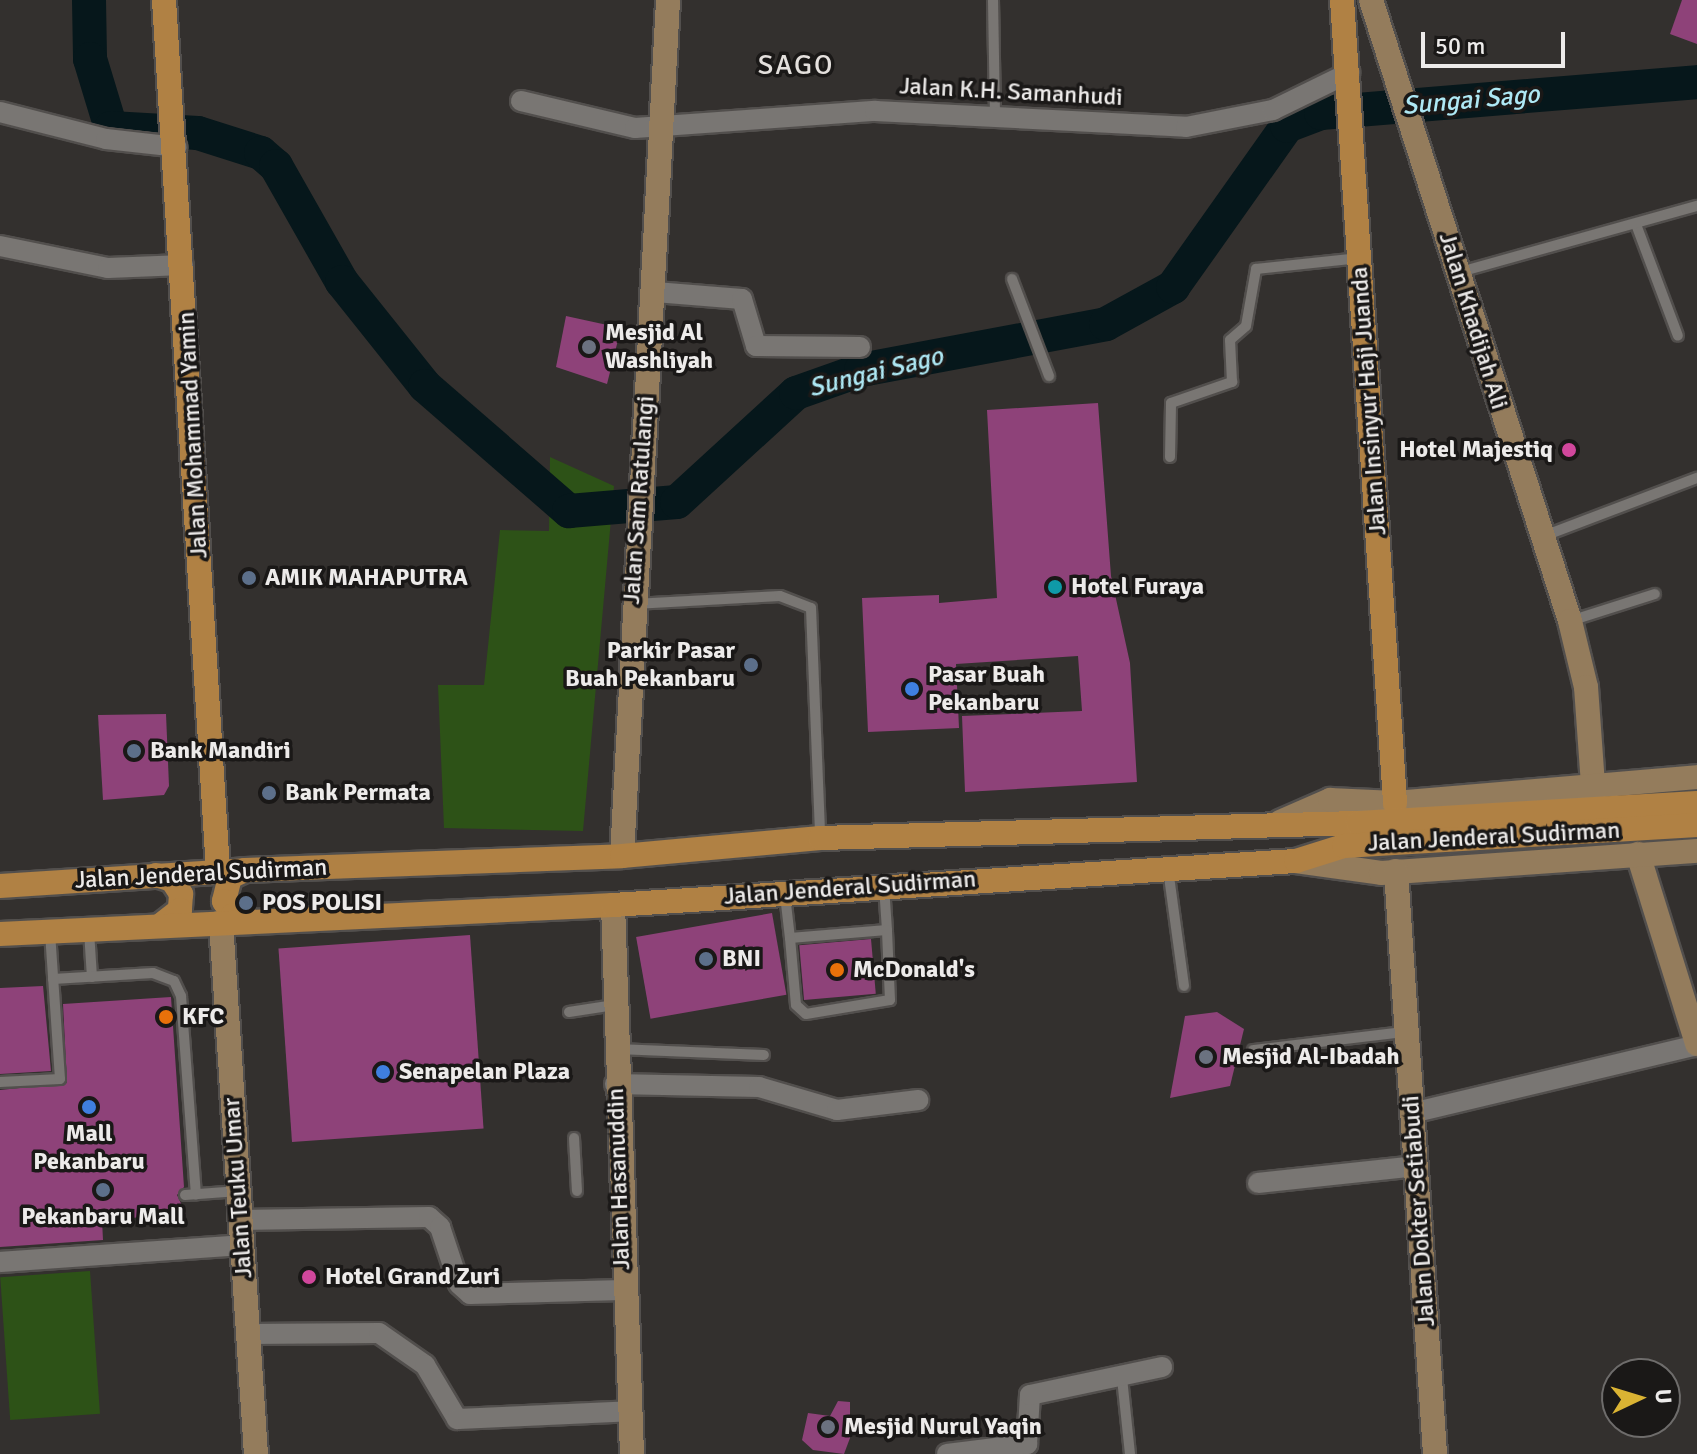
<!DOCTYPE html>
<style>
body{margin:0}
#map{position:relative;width:1697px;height:1454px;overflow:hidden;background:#33302e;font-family:Signika,sans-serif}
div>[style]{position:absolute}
.green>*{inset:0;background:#2d5217;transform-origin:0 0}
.river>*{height:34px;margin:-17px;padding:0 17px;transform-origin:17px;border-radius:17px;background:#06171b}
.building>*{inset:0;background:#8e4279;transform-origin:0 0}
.roads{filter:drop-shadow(2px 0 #524f4d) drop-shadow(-2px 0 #524f4d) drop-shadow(0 2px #524f4d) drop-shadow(0 -2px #524f4d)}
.lane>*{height:10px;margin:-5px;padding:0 5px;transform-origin:5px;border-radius:5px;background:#797673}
.street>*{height:20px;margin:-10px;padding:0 10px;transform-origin:10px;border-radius:10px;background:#797673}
.secondary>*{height:24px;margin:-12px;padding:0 12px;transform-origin:12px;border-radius:12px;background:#947c5c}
.primary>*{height:24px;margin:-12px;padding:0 12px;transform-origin:12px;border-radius:12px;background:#b08144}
.dots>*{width:22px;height:22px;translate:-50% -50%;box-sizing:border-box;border:4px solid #1a1817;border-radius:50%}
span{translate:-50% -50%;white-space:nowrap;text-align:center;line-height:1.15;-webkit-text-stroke:7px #1a1817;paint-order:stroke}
.street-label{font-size:24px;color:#edebea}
.poi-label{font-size:24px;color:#edebea;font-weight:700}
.left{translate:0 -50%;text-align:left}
.right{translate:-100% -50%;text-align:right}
.water-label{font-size:26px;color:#aee8f4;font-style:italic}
.quarter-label{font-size:28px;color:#e4e0dd;letter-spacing:2px}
.north{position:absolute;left:1601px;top:1358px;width:80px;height:80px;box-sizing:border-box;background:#1a1817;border:2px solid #6e6c6b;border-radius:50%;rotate:86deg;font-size:22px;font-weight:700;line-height:32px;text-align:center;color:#edebea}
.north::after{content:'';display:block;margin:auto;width:28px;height:36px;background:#dab333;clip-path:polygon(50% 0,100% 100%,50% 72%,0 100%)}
.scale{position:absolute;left:1421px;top:32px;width:144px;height:36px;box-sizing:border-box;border:4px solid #edebea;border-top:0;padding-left:10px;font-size:24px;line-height:28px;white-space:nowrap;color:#edebea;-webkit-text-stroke:6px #1a1817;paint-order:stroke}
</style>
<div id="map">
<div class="green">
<div style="clip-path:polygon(550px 457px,614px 486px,583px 831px,444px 828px,438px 685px,484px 685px,500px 530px,549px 531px)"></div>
<div style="left:90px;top:1271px;width:143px;height:90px;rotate:86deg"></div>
</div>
<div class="river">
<div style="left:89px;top:0;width:59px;rotate:89deg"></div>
<div style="left:90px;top:59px;width:72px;rotate:73.1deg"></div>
<div style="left:111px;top:128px;width:87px;rotate:3.3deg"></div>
<div style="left:198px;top:133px;width:66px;rotate:17.6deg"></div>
<div style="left:261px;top:153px;width:20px;rotate:41deg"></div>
<div style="left:276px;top:166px;width:133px;rotate:60.4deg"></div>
<div style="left:342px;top:282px;width:133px;rotate:51.4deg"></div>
<div style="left:425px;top:386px;width:191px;rotate:41deg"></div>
<div style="left:569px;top:511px;width:108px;rotate:-4.8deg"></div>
<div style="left:677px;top:502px;width:161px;rotate:-42.5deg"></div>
<div style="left:796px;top:393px;width:69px;rotate:-19.5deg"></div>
<div style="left:861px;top:370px;width:249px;rotate:-10.6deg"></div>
<div style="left:1106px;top:324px;width:77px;rotate:-28.9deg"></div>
<div style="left:1173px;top:287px;width:197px;rotate:-54.7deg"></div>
<div style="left:1287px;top:126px;width:36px;rotate:-21deg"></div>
<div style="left:1321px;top:113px;width:377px;rotate:-4.7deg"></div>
</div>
<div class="building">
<div style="clip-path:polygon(1682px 0,1697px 0,1697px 44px,1670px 34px)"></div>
<div style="clip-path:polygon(566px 316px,621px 328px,607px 384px,556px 367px)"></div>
<div style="clip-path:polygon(1098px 403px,1111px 576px,1130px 663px,1137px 782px,965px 792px,962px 716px,1082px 711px,1078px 656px,956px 664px,959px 728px,868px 732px,862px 598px,939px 595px,939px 603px,997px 598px,987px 410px)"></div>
<div style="clip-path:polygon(166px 714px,169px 786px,164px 795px,103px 800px,98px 715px)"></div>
<div style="left:772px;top:913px;width:83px;height:138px;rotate:80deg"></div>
<div style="left:470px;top:935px;width:194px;height:192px;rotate:86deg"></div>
<div style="left:871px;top:939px;width:55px;height:72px;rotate:85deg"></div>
<div style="clip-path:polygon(43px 986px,51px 1071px,0 1074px,0 988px)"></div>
<div style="clip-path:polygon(171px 997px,184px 1187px,177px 1195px,186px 1214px,102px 1220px,103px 1240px,0 1247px,0 1090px,67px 1083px,63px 1004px)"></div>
<div style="clip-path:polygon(1217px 1012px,1244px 1029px,1230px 1086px,1170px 1098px,1185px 1016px)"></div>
<div style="clip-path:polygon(838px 1401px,850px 1402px,850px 1438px,844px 1454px,813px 1450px,802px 1440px,808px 1413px,830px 1416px)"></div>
</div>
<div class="roads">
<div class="lane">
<div style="left:993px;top:0;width:116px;rotate:89deg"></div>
<div style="left:1637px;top:227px;width:116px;rotate:69.4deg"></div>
<div style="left:1460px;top:272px;width:246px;rotate:-15.6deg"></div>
<div style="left:1012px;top:279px;width:104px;rotate:69.1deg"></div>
<div style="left:1170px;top:457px;width:54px;rotate:-88.9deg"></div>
<div style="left:1171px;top:403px;width:65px;rotate:-19deg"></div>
<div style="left:1232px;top:382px;width:42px;rotate:-92.7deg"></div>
<div style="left:1230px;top:340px;width:21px;rotate:-41deg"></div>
<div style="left:1246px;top:326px;width:58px;rotate:-80deg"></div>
<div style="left:1256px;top:269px;width:104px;rotate:-6.1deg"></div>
<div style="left:1544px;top:536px;width:164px;rotate:-20.8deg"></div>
<div style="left:634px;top:604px;width:146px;rotate:-3.1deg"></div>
<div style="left:780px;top:596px;width:33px;rotate:21deg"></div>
<div style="left:811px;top:608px;width:228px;rotate:87.7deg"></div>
<div style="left:1570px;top:621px;width:89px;rotate:-17.6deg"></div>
<div style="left:1168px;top:869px;width:118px;rotate:82.2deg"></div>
<div style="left:785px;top:895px;width:43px;rotate:83.4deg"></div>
<div style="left:790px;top:938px;width:97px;rotate:-4.7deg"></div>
<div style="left:887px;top:930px;width:44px;rotate:-93.9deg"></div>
<div style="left:89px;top:931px;width:46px;rotate:86.3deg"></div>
<div style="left:790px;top:938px;width:67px;rotate:84.9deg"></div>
<div style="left:796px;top:1005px;width:13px;rotate:42deg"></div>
<div style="left:806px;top:1014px;width:85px;rotate:-9.5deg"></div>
<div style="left:890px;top:1000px;width:70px;rotate:-92.5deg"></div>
<div style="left:53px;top:979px;width:100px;rotate:-3.4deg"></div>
<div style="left:153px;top:973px;width:22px;rotate:21deg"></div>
<div style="left:174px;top:981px;width:17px;rotate:65deg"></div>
<div style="left:181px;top:996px;width:199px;rotate:85.7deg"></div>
<div style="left:569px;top:1012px;width:46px;rotate:-8.8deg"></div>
<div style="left:617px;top:1049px;width:147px;rotate:2.3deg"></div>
<div style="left:1253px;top:1050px;width:153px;rotate:-6.8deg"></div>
<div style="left:0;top:1082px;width:60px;rotate:-2.9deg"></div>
<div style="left:60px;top:1079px;width:148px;rotate:-93.9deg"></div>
<div style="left:574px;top:1138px;width:53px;rotate:86.8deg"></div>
<div style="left:185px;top:1195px;width:54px;rotate:-4.2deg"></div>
<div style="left:1122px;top:1378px;width:76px;rotate:84deg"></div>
</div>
<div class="street">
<div style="left:521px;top:101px;width:117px;rotate:13.3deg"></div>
<div style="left:635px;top:128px;width:241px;rotate:-4.1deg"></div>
<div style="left:875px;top:111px;width:311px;rotate:2.9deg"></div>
<div style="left:1186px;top:127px;width:89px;rotate:-11.1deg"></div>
<div style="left:1273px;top:110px;width:85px;rotate:-26deg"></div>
<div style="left:0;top:112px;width:109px;rotate:14.3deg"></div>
<div style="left:106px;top:139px;width:71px;rotate:6.4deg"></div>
<div style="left:0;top:246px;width:110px;rotate:11.5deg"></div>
<div style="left:108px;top:268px;width:75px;rotate:-2.3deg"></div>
<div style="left:655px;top:292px;width:87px;rotate:4.6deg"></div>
<div style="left:742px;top:299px;width:49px;rotate:73.4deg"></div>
<div style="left:756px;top:346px;width:104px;rotate:0.6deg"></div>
<div style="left:615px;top:1084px;width:144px;rotate:1.2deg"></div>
<div style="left:759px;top:1087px;width:81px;rotate:16.4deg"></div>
<div style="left:837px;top:1110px;width:82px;rotate:-7deg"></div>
<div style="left:1412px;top:1113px;width:293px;rotate:-13.4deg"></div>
<div style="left:1258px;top:1183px;width:159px;rotate:-6.1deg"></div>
<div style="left:240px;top:1220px;width:189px;rotate:-0.9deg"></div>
<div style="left:429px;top:1217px;width:15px;rotate:42deg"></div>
<div style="left:440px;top:1227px;width:60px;rotate:71.6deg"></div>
<div style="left:459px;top:1284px;width:15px;rotate:42deg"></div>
<div style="left:470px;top:1294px;width:153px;rotate:-1.5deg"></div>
<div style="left:0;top:1262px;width:243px;rotate:-4deg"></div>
<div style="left:248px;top:1334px;width:131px;rotate:-0.4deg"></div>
<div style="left:379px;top:1333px;width:56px;rotate:34.8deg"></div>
<div style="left:425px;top:1365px;width:63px;rotate:59.3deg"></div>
<div style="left:457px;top:1419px;width:174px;rotate:-2.6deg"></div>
<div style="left:947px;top:1454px;width:81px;rotate:-7.1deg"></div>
<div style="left:1027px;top:1444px;width:49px;rotate:-86.5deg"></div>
<div style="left:1030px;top:1395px;width:135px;rotate:-12deg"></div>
</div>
<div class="secondary">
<div style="left:1371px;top:0;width:652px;rotate:72.23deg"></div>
<div style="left:1570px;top:621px;width:68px;rotate:76.4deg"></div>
<div style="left:1586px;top:687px;width:98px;rotate:85.9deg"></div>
<div style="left:1280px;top:822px;width:55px;rotate:-23.7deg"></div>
<div style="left:1330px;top:800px;width:65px;rotate:2.6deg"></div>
<div style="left:1395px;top:803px;width:303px;rotate:-4.9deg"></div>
<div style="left:1638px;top:854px;width:199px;rotate:72.7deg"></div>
<div style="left:622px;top:856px;width:857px;rotate:-86.92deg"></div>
<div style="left:1296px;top:861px;width:86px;rotate:8deg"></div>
<div style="left:1381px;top:873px;width:317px;rotate:-4deg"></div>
<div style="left:1396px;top:871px;width:584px;rotate:86.17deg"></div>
<div style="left:613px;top:905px;width:549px;rotate:88.02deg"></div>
<div style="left:221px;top:922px;width:533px;rotate:86.24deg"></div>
</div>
<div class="primary">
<div style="left:164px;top:0;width:873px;rotate:86.45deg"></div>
<div style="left:1342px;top:0;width:805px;rotate:86.22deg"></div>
<div style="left:245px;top:870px;width:17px;rotate:155deg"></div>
<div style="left:230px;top:877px;width:25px;rotate:104deg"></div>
<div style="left:224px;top:901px;width:17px;rotate:57deg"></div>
<div style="left:233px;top:915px;width:17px;rotate:17deg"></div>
<div style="left:156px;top:875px;width:17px;rotate:17deg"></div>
<div style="left:172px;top:880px;width:17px;rotate:57deg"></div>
<div style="left:181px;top:894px;width:16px;rotate:94deg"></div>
<div style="left:180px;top:910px;width:24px;rotate:142deg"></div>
<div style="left:0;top:886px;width:246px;rotate:-3.7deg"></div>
<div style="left:245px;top:870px;width:377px;rotate:-2.1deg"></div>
<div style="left:622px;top:856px;width:199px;rotate:-5.2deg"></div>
<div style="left:820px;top:838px;width:538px;rotate:-1.6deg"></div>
<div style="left:1358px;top:823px;width:340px;rotate:-3.4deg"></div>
<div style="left:0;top:934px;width:614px;rotate:-2.71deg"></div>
<div style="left:613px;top:905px;width:684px;rotate:-3.69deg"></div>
<div style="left:1296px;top:861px;width:50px;rotate:-17.4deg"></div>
<div style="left:1344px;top:846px;width:354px;rotate:-3.4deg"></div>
</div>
</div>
<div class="dots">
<div style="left:589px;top:347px;background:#6b7280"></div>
<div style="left:1569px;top:450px;background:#d1479c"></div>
<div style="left:249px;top:578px;background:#5c6f8a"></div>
<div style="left:1055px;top:587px;background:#0f9aa8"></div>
<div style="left:751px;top:665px;background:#5c6f8a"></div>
<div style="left:912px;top:689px;background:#3f7fe0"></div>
<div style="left:134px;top:751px;background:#5c6f8a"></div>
<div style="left:269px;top:793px;background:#5c6f8a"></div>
<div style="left:246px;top:903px;background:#5c6f8a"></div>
<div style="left:706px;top:959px;background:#5c6f8a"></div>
<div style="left:837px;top:970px;background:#e8710a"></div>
<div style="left:166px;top:1017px;background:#e8710a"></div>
<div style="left:1206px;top:1057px;background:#6b7280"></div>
<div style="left:383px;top:1072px;background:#3f7fe0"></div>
<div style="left:89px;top:1107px;background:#3f7fe0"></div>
<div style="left:103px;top:1190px;background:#5c6f8a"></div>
<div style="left:309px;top:1277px;background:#d1479c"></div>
<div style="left:828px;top:1427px;background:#6b7280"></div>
</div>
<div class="street-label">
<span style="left:1011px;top:92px;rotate:3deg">Jalan K.H. Samanhudi</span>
<span style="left:1473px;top:321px;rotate:73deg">Jalan Khadijah Ali</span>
<span style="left:1369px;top:401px;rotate:-94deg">Jalan Insinyur Haji Juanda</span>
<span style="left:193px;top:435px;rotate:-93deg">Jalan Mohammad Yamin</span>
<span style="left:639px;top:500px;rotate:-86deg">Jalan Sam Ratulangi</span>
<span style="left:1494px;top:837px;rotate:-3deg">Jalan Jenderal Sudirman</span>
<span style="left:201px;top:874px;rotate:-3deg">Jalan Jenderal Sudirman</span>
<span style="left:850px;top:888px;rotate:-4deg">Jalan Jenderal Sudirman</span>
<span style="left:619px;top:1179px;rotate:-92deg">Jalan Hasanuddin</span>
<span style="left:238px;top:1188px;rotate:-94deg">Jalan Teuku Umar</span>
<span style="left:1419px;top:1211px;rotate:-94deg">Jalan Dokter Setiabudi</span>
</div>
<div class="poi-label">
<span class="left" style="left:605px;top:347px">Mesjid Al<br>Washliyah</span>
<span class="right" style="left:1553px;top:450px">Hotel Majestiq</span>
<span class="left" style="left:265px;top:578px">AMIK MAHAPUTRA</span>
<span class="left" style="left:1071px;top:587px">Hotel Furaya</span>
<span class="right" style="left:735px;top:665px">Parkir Pasar<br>Buah Pekanbaru</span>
<span class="left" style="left:928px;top:689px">Pasar Buah<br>Pekanbaru</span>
<span class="left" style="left:150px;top:751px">Bank Mandiri</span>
<span class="left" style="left:285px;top:793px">Bank Permata</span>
<span class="left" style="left:262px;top:903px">POS POLISI</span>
<span class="left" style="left:722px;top:959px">BNI</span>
<span class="left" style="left:853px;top:970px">McDonald's</span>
<span class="left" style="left:182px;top:1017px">KFC</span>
<span class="left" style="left:1222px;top:1057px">Mesjid Al-Ibadah</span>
<span class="left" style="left:399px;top:1072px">Senapelan Plaza</span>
<span style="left:89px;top:1148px">Mall<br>Pekanbaru</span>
<span style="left:103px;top:1217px">Pekanbaru Mall</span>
<span class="left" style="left:325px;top:1277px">Hotel Grand Zuri</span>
<span class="left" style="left:844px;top:1427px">Mesjid Nurul Yaqin</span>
</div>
<div class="water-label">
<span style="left:1471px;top:101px;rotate:-5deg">Sungai Sago</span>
<span style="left:876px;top:373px;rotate:-14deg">Sungai Sago</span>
</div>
<div class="quarter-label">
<span style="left:796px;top:65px">SAGO</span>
</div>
<div class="north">U</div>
<div class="scale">50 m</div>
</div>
